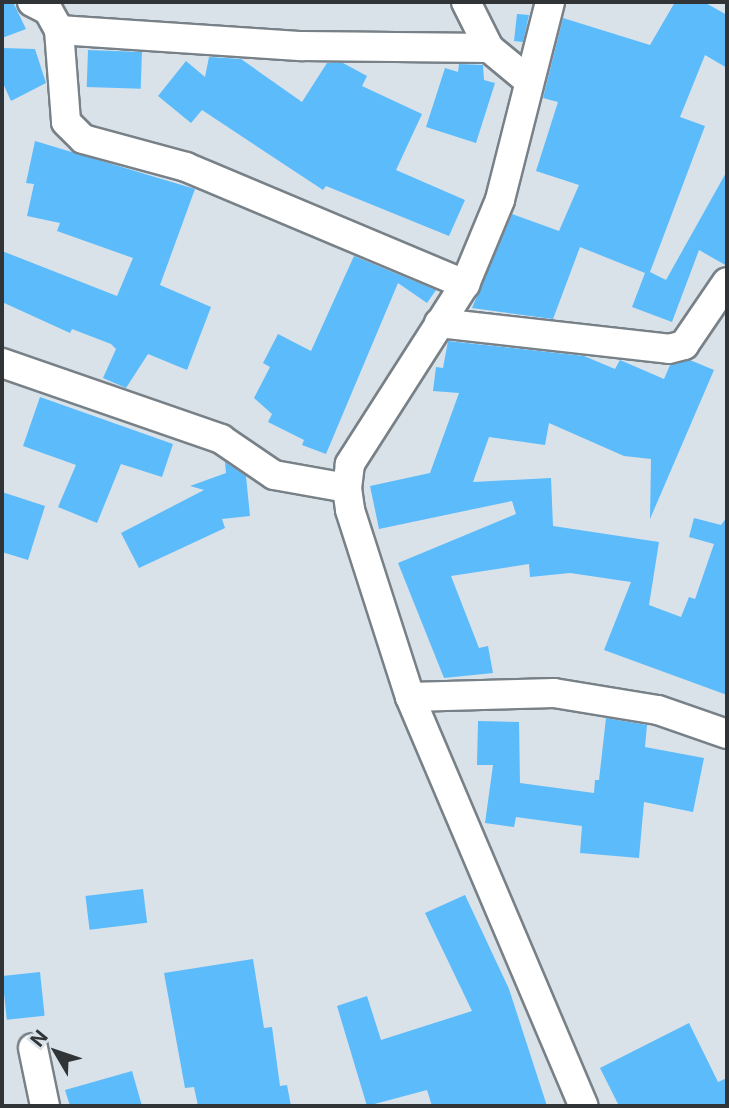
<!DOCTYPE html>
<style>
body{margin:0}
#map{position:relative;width:729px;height:1108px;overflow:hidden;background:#d9e2e9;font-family:Inter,sans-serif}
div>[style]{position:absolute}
.building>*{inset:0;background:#5cbbfb;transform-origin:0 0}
.roads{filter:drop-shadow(2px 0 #788187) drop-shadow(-2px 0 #788187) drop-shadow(0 2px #788187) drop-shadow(0 -2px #788187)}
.street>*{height:28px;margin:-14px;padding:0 14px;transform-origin:14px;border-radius:14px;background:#fff}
span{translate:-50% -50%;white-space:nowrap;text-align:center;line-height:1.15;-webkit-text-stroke:5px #d9e2e9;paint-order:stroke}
.frame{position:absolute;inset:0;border:4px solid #303436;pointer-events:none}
.north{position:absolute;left:21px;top:1017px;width:70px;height:70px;-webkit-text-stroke:5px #d9e2e9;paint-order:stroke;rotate:309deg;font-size:19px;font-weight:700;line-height:28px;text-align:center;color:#303436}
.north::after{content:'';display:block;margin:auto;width:24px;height:32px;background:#303436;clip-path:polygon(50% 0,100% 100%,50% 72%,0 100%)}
</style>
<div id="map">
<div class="building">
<div style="clip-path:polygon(2px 2px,13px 2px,26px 29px,2px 38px)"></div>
<div style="clip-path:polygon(675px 2px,704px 2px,727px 15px,727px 68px,705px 55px,680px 117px,705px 126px,650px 272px,666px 280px,727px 171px,727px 266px,699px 250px,672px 322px,632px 307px,645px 273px,580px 247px,553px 319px,472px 308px,512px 214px,559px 231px,579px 185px,536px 171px,558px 102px,543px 98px,563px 18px,650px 45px)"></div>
<div style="clip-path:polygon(517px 14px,529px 15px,523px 42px,514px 41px)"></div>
<div style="clip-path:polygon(2px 48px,35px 49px,46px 83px,11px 101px,2px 81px)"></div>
<div style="left:88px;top:50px;width:54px;height:37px;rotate:2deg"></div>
<div style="clip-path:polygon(209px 57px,241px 59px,302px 102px,327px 63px,343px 63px,367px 76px,362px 86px,422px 114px,396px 170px,465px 200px,449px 236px,326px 186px,323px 190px,202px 110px,191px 123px,158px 96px,186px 61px,205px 77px)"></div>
<div style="clip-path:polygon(459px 64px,483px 65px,484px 80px,495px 83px,476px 143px,426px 127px,445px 68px,458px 72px)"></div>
<div style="clip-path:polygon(35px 141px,195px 189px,160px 285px,211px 307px,187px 370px,148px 354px,126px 388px,103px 378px,116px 349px,111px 344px,72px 329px,70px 333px,2px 302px,2px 251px,117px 296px,133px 258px,57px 231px,60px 223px,27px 216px,34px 184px,26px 183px)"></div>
<div style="clip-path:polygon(354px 256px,436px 290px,427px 303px,398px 283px,326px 454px,302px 445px,304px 440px,268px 422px,272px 414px,254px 398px,270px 367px,263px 363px,278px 334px,311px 351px)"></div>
<div style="clip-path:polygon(448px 341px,584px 356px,615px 369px,620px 360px,664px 379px,670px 365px,690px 360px,714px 370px,650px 519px,651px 459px,624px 456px,549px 423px,545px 445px,489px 437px,473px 482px,551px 478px,553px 526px,659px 542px,649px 605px,681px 617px,689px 597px,695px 599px,714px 544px,689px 537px,694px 518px,721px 525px,727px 517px,727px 695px,604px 650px,631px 582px,570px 573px,530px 577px,529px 564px,451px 576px,479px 648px,488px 646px,493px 673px,444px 678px,398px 563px,516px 514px,512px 501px,379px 529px,370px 486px,430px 473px,459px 393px,433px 391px,436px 367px,443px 368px)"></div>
<div style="clip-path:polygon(40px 397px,173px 444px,162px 477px,121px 464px,97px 523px,58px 507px,76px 465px,23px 446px)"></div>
<div style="clip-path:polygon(225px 462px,246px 476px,250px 516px,222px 519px,225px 528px,139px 568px,121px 533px,204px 490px,190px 486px,226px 473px)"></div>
<div style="clip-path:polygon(2px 492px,45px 506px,28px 560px,2px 552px)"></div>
<div style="clip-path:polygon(606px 718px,647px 725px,645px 747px,704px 758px,693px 812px,644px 802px,639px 858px,580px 853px,582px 826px,516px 817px,514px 827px,485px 823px,493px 765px,477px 765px,478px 721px,519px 722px,520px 783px,594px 793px,595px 780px,599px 780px)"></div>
<div style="left:143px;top:889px;width:34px;height:58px;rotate:83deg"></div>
<div style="clip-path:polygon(465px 895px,509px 989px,547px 1106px,432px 1106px,427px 1090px,367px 1106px,337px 1006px,367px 996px,381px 1040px,472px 1011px,425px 913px)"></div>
<div style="clip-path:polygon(253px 959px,264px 1028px,272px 1027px,280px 1086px,287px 1085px,291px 1106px,198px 1106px,194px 1087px,185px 1088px,164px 973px)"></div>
<div style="left:40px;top:972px;width:44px;height:38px;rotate:84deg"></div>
<div style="clip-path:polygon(689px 1023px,718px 1082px,727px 1078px,727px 1106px,619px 1106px,600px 1068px)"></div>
<div style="clip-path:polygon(132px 1071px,142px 1106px,70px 1106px,65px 1090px)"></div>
</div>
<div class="roads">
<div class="street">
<div style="left:32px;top:2px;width:18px;rotate:27deg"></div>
<div style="left:48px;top:10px;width:23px;rotate:61deg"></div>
<div style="left:59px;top:30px;width:244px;rotate:3.8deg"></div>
<div style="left:302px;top:46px;width:187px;rotate:0.6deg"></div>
<div style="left:466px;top:2px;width:51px;rotate:63.4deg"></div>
<div style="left:489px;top:48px;width:52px;rotate:39.5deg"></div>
<div style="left:550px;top:2px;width:204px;rotate:104.2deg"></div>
<div style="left:500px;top:200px;width:91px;rotate:112.6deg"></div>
<div style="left:465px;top:284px;width:214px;rotate:122.6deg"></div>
<div style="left:350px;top:464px;width:24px;rotate:97deg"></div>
<div style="left:347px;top:488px;width:22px;rotate:82deg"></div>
<div style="left:350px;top:510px;width:196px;rotate:72.2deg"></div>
<div style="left:410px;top:697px;width:444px;rotate:67deg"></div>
<div style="left:59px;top:30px;width:92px;rotate:85.6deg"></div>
<div style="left:66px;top:122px;width:24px;rotate:45deg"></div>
<div style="left:83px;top:139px;width:107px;rotate:15.2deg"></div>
<div style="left:186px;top:167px;width:303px;rotate:22.8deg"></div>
<div style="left:439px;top:323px;width:231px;rotate:6.4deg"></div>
<div style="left:669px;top:349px;width:16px;rotate:-15deg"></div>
<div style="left:684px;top:345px;width:76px;rotate:-55.7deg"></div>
<div style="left:2px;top:363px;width:232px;rotate:19.1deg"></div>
<div style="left:221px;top:439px;width:64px;rotate:34.2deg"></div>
<div style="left:274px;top:475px;width:74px;rotate:10.1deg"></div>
<div style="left:410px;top:697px;width:144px;rotate:-1.6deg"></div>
<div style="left:554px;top:693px;width:105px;rotate:9.3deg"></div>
<div style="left:658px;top:710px;width:73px;rotate:19.2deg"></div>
<div style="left:33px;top:1048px;width:59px;rotate:78.3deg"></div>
</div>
</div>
<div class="frame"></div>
<div class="north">N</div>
</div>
